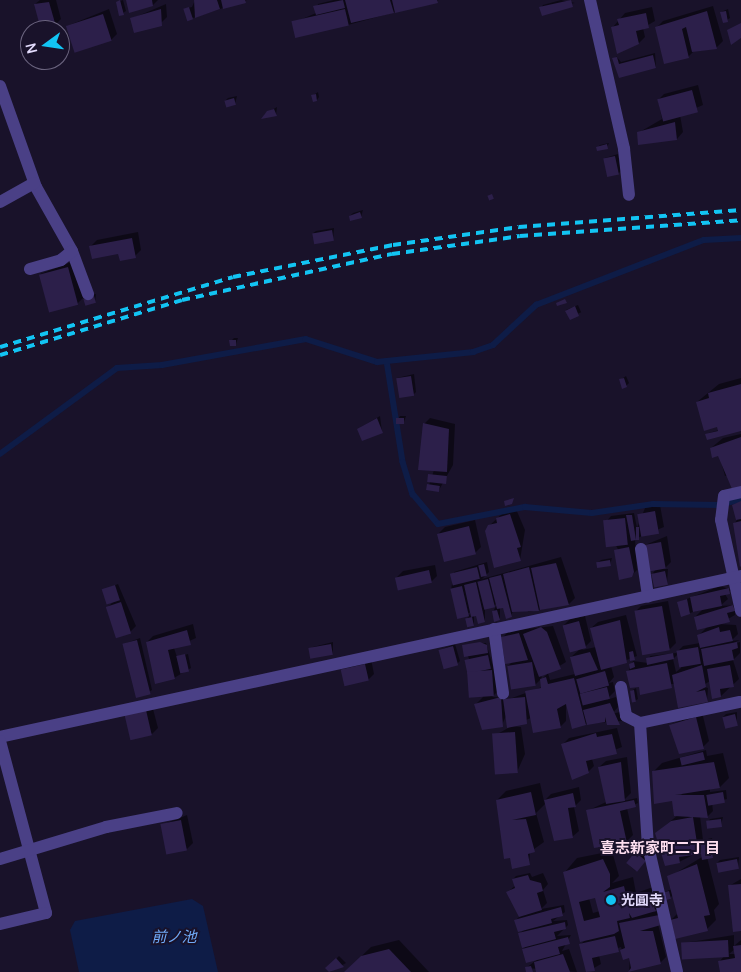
<!DOCTYPE html>
<meta charset="utf-8">
<style>
body{margin:0}
#map{position:relative;width:741px;height:972px;overflow:hidden;background:#19122a;font-family:Manrope,"Noto Sans JP",sans-serif}
div>[style]{position:absolute}
.water>*{inset:0;background:#0e1c47}
.shadow>*{inset:0;background:#0007;transform-origin:0 0}
.stream>*{height:5.5px;margin:-2.75px;padding:0 2.75px;transform-origin:2.75px;border-radius:2.75px;background:#0e1c47}
.building>*{inset:0;background:#2c1f4a;transform-origin:0 0}
.minor>*{height:12px;margin:-6px;padding:0 6px;transform-origin:6px;border-radius:6px;background:#4a4086}
.rail>*{height:4px;margin-top:-2px;transform-origin:0;background:repeating-linear-gradient(90deg,#12c4f3 0 8px,transparent 0 14px)}
.dots>*{width:14px;height:14px;translate:-50% -50%;box-sizing:border-box;border:2px solid #19122a;border-radius:50%}
span{translate:-50% -50%;white-space:nowrap;text-align:center;line-height:1.15;-webkit-text-stroke:4px #19122a;paint-order:stroke}
.poi-label{font-size:14px;color:#e4dcfd;font-weight:700}
.left{translate:0 -50%;text-align:left}
.neighbourhood-label{font-size:15px;color:#fddeef;font-weight:700}
.water-label{font-size:15px;color:#70aaf8;font-style:italic}
.north{position:absolute;left:20px;top:20px;width:50px;height:50px;box-sizing:border-box;background:#19122a;border:1px solid #6a637e;border-radius:50%;rotate:256deg;font-size:14px;font-weight:700;line-height:20px;text-align:center;color:#e4dcfd}
.north::after{content:'';display:block;margin:auto;width:18px;height:22px;background:#12c4f3;clip-path:polygon(50% 0,100% 100%,50% 72%,0 100%)}
</style>
<div id="map">
<div class="water">
<div style="clip-path:polygon(192px 899px,203px 906px,218px 972px,79px 972px,70px 930px,75px 921px)"></div>
</div>
<div class="shadow">
<div style="clip-path:polygon(40px 0,56px 0,61px 19px,55px 25px,59px 30px,42px 30px,35px 4px)"></div>
<div style="clip-path:polygon(123px 0,126px 11px,123px 13px,117px 2px)"></div>
<div style="clip-path:polygon(127px 0,158px 0,153px 5px)"></div>
<div style="clip-path:polygon(195px 0,247px 0,193px 18px,184px 9px,192px 7px)"></div>
<div style="clip-path:polygon(334px 0,439px 0,348px 25px,293px 23px,316px 13px,318px 4px)"></div>
<div style="clip-path:polygon(561px 0,575px 3px,541px 8px,543px 5px)"></div>
<div style="clip-path:polygon(166px 4px,167px 17px,161px 23px,131px 19px)"></div>
<div style="clip-path:polygon(713px 6px,723px 41px,717px 47px,694px 51px,688px 57px,657px 27px,663px 21px)"></div>
<div style="clip-path:polygon(652px 7px,655px 21px,643px 28px,645px 37px,639px 43px,613px 27px,625px 13px)"></div>
<div style="clip-path:polygon(109px 9px,117px 34px,111px 40px,67px 26px)"></div>
<div style="clip-path:polygon(728px 9px,730px 18px,727px 20px,721px 12px)"></div>
<div style="clip-path:polygon(655px 53px,656px 67px,620px 76px,616px 56px,621px 62px)"></div>
<div style="clip-path:polygon(698px 85px,703px 105px,680px 115px,683px 132px,677px 139px,638px 133px,662px 119px,658px 100px,664px 94px)"></div>
<div style="clip-path:polygon(318px 92px,319px 97px,317px 100px,312px 96px)"></div>
<div style="clip-path:polygon(237px 96px,235px 104px,225px 101px,228px 98px)"></div>
<div style="clip-path:polygon(277px 107px,276px 115px,264px 115px,265px 114px)"></div>
<div style="clip-path:polygon(609px 143px,607px 147px,598px 147px,600px 145px)"></div>
<div style="clip-path:polygon(618px 154px,621px 171px,618px 174px,605px 158px)"></div>
<div style="clip-path:polygon(363px 210px,361px 217px,350px 216px,353px 213px)"></div>
<div style="clip-path:polygon(334px 228px,333px 240px,313px 233px,316px 231px)"></div>
<div style="clip-path:polygon(138px 232px,141px 250px,135px 256px,90px 247px,97px 240px)"></div>
<div style="clip-path:polygon(74px 261px,83px 298px,77px 304px,40px 274px)"></div>
<div style="clip-path:polygon(96px 294px,95px 302px,87px 296px)"></div>
<div style="left:578px;top:305px;width:8px;height:13px;rotate:67deg"></div>
<div style="clip-path:polygon(238px 338px,236px 344px,231px 341px,234px 338px)"></div>
<div style="clip-path:polygon(414px 374px,416px 392px,413px 395px,397px 378px)"></div>
<div style="clip-path:polygon(626px 376px,629px 383px,626px 386px,620px 380px)"></div>
<div style="clip-path:polygon(741px 378px,741px 430px,708px 438px,709px 433px,723px 429px,710px 432px,719px 430px,717px 425px,705px 429px,697px 402px,719px 384px)"></div>
<div style="clip-path:polygon(380px 416px,382px 432px,361px 427px)"></div>
<div style="clip-path:polygon(400px 416px,406px 416px,404px 422px,398px 419px)"></div>
<div style="clip-path:polygon(430px 418px,455px 424px,453px 465px,439px 490px,429px 485px,434px 470px,424px 424px)"></div>
<div style="clip-path:polygon(741px 434px,741px 485px,730px 475px,725px 476px,719px 454px,711px 448px,723px 438px)"></div>
<div style="clip-path:polygon(740px 499px,741px 499px,741px 564px,734px 524px,737px 520px,734px 505px)"></div>
<div style="clip-path:polygon(660px 505px,664px 527px,635px 539px,637px 570px,631px 576px,605px 523px,611px 516px,634px 513px,637px 528px,645px 508px)"></div>
<div style="clip-path:polygon(516px 509px,525px 530px,520px 560px,489px 526px,504px 512px)"></div>
<div style="clip-path:polygon(475px 520px,481px 547px,475px 553px,439px 533px,445px 527px)"></div>
<div style="clip-path:polygon(667px 536px,671px 562px,664px 569px,668px 569px,667px 584px,653px 573px,656px 569px,645px 545px)"></div>
<div style="clip-path:polygon(561px 557px,575px 598px,569px 604px,528px 612px,527px 607px,513px 611px,511px 616px,504px 606px,500px 607px,500px 619px,493px 612px,497px 604px,485px 608px,485px 621px,478px 616px,483px 611px,474px 614px,474px 625px,467px 619px,471px 612px,458px 617px,451px 590px,454px 572px,487px 562px,489px 572px,482px 579px)"></div>
<div style="clip-path:polygon(612px 558px,610px 565px,598px 562px,601px 560px)"></div>
<div style="clip-path:polygon(435px 565px,437px 576px,431px 582px,397px 577px,403px 571px)"></div>
<div style="clip-path:polygon(118px 584px,136px 626px,130px 632px,108px 607px,114px 601px,103px 590px)"></div>
<div style="clip-path:polygon(evenodd,720px 586px,732px 590px,725px 594px,728px 599px,720px 606px,736px 603px,721px 606px,736px 605px,735px 615px,719px 624px,736px 625px,738px 634px,731px 641px,740px 640px,729px 645px,740px 642px,740px 653px,733px 660px,739px 679px,721px 696px,710px 681px,702px 686px,708px 688px,707px 701px,675px 684px,640px 685px,628px 672px,633px 661px,648px 663px,650px 656px,676px 653px,683px 646px,700px 643px,699px 635px,708px 626px,695px 617px,703px 609px,690px 613px,679px 602px,720px 586px,678px 654px,681px 668px,676px 672px,673px 659px,678px 654px)"></div>
<div style="clip-path:polygon(668px 601px,676px 643px,670px 649px,635px 612px,641px 606px)"></div>
<div style="clip-path:polygon(evenodd,626px 615px,637px 656px,611px 666px,614px 677px,609px 683px,613px 682px,615px 691px,606px 700px,616px 697px,618px 707px,612px 714px,620px 712px,622px 721px,585px 724px,566px 702px,566px 721px,560px 727px,531px 718px,511px 726px,521px 727px,525px 754px,517px 772px,494px 736px,508px 728px,509px 709px,502px 725px,476px 704px,483px 697px,468px 676px,474px 670px,463px 645px,486px 643px,500px 689px,492px 697px,512px 698px,542px 687px,541px 679px,535px 685px,508px 666px,513px 661px,503px 637px,509px 631px,553px 626px,566px 662px,548px 673px,550px 680px,575px 674px,571px 657px,580px 649px,564px 625px,570px 619px,585px 616px,591px 641px,582px 650px,596px 647px,591px 628px,598px 622px,626px 615px,548px 673px,542px 679px,541px 675px,548px 673px)"></div>
<div style="clip-path:polygon(193px 624px,196px 638px,174px 648px,177px 657px,188px 654px,191px 668px,174px 678px,147px 642px,153px 636px)"></div>
<div style="clip-path:polygon(140px 638px,152px 690px,149px 692px,124px 644px)"></div>
<div style="clip-path:polygon(333px 642px,333px 654px,310px 650px,313px 647px)"></div>
<div style="clip-path:polygon(455px 644px,460px 661px,457px 664px,440px 650px)"></div>
<div style="clip-path:polygon(371px 659px,374px 674px,368px 680px,342px 670px)"></div>
<div style="clip-path:polygon(636px 688px,638px 699px,635px 701px,631px 691px)"></div>
<div style="clip-path:polygon(152px 705px,158px 728px,152px 734px,127px 716px)"></div>
<div style="clip-path:polygon(702px 712px,709px 741px,703px 747px,670px 725px)"></div>
<div style="clip-path:polygon(737px 712px,737px 725px,723px 717px,726px 714px)"></div>
<div style="clip-path:polygon(617px 728px,622px 747px,592px 759px,594px 766px,588px 772px,563px 744px,569px 738px)"></div>
<div style="clip-path:polygon(706px 750px,707px 756px,723px 753px,729px 778px,720px 787px,710px 789px,710px 792px,726px 790px,727px 799px,712px 803px,713px 811px,707px 817px,700px 816px,703px 840px,712px 838px,715px 854px,707px 857px,719px 904px,714px 910px,716px 920px,707px 929px,671px 920px,678px 913px,673px 895px,670px 898px,665px 892px,672px 889px,669px 877px,702px 857px,701px 851px,679px 862px,656px 833px,678px 815px,674px 802px,683px 793px,653px 772px,662px 763px)"></div>
<div style="clip-path:polygon(627px 757px,631px 793px,623px 801px,637px 798px,638px 803px,627px 808px,633px 835px,627px 841px,595px 847px,587px 811px,606px 802px,599px 767px,606px 761px)"></div>
<div style="clip-path:polygon(540px 783px,544px 801px,551px 794px,579px 787px,581px 800px,574px 807px,579px 831px,572px 837px,546px 803px,536px 813px,544px 842px,530px 852px,529px 864px,497px 800px,506px 791px)"></div>
<div style="clip-path:polygon(187px 815px,193px 843px,187px 849px,162px 825px)"></div>
<div style="clip-path:polygon(723px 817px,721px 825px,708px 822px,710px 819px)"></div>
<div style="left:639px;top:850px;width:11px;height:18px;rotate:41deg"></div>
<div style="clip-path:polygon(evenodd,612px 851px,619px 876px,612px 883px,633px 877px,636px 893px,656px 886px,658px 907px,653px 912px,664px 910px,658px 924px,666px 957px,660px 963px,629px 971px,630px 957px,624px 958px,621px 947px,599px 955px,601px 964px,587px 972px,580px 945px,585px 940px,565px 872px,577px 858px,612px 851px,596px 897px,600px 911px,593px 913px,589px 898px,596px 897px)"></div>
<div style="clip-path:polygon(739px 857px,738px 868px,717px 863px,720px 860px)"></div>
<div style="clip-path:polygon(530px 873px,532px 877px,543px 873px,548px 884px,543px 890px,547px 903px,541px 909px,564px 905px,565px 912px,553px 921px,567px 920px,568px 925px,557px 936px,571px 935px,562px 951px,569px 949px,577px 972px,526px 968px,539px 958px,523px 949px,527px 945px,519px 934px,524px 930px,516px 920px,520px 916px,508px 892px,520px 881px,513px 879px,516px 876px)"></div>
<div style="clip-path:polygon(741px 879px,741px 929px,729px 886px)"></div>
<div style="clip-path:polygon(evenodd,734px 935px,734px 946px,741px 940px,741px 972px,721px 972px,720px 961px,724px 956px,683px 948px,690px 942px,734px 935px,735px 949px,735px 954px,729px 954px,735px 949px)"></div>
<div style="clip-path:polygon(399px 940px,429px 972px,345px 972px,371px 947px)"></div>
<div style="clip-path:polygon(339px 956px,346px 963px,330px 972px,327px 968px)"></div>
</div>
<div class="stream">
<div style="left:387px;top:361px;width:102px;rotate:81deg"></div>
<div style="left:403px;top:462px;width:34px;rotate:73deg"></div>
<div style="left:413px;top:494px;width:39px;rotate:50deg"></div>
<div style="left:438px;top:524px;width:89px;rotate:-11.1deg"></div>
<div style="left:525px;top:507px;width:67px;rotate:5.1deg"></div>
<div style="left:592px;top:513px;width:62px;rotate:-8.4deg"></div>
<div style="left:653px;top:504px;width:66px;rotate:0.9deg"></div>
<div style="left:719px;top:505px;width:23px;rotate:-15deg"></div>
<div style="left:0;top:454px;width:145px;rotate:-36.3deg"></div>
<div style="left:117px;top:368px;width:45px;rotate:-3.8deg"></div>
<div style="left:162px;top:365px;width:146px;rotate:-10.2deg"></div>
<div style="left:306px;top:339px;width:75px;rotate:17.9deg"></div>
<div style="left:377px;top:362px;width:97px;rotate:-5.9deg"></div>
<div style="left:473px;top:352px;width:21px;rotate:-19deg"></div>
<div style="left:493px;top:345px;width:59px;rotate:-42.9deg"></div>
<div style="left:536px;top:305px;width:180px;rotate:-21.2deg"></div>
<div style="left:704px;top:240px;width:37px;rotate:-3deg"></div>
</div>
<div class="building">
<div style="clip-path:polygon(120px 0,124px 15px,119px 16px,116px 2px)"></div>
<div style="clip-path:polygon(126px 0,152px 0,153px 6px,129px 13px)"></div>
<div style="clip-path:polygon(194px 0,217px 0,220px 9px,195px 18px)"></div>
<div style="clip-path:polygon(221px 0,245px 0,246px 3px,223px 9px)"></div>
<div style="clip-path:polygon(343px 0,345px 8px,316px 15px,313px 6px)"></div>
<div style="clip-path:polygon(345px 0,390px 0,394px 13px,351px 23px)"></div>
<div style="clip-path:polygon(392px 0,437px 0,438px 3px,395px 13px)"></div>
<div style="clip-path:polygon(571px 0,573px 7px,542px 16px,539px 7px)"></div>
<div style="clip-path:polygon(49px 2px,57px 30px,41px 30px,34px 4px)"></div>
<div style="left:189px;top:7px;width:13px;height:6px;rotate:72deg"></div>
<div style="clip-path:polygon(161px 9px,162px 26px,134px 33px,130px 18px)"></div>
<div style="left:345px;top:9px;width:17px;height:55px;rotate:77deg"></div>
<div style="clip-path:polygon(707px 11px,717px 49px,692px 52px,686px 27px,682px 29px,689px 58px,664px 64px,655px 27px)"></div>
<div style="clip-path:polygon(726px 11px,728px 22px,723px 23px,720px 12px)"></div>
<div style="clip-path:polygon(646px 13px,649px 28px,636px 31px,639px 44px,617px 54px,611px 27px,619px 25px,617px 19px)"></div>
<div style="left:103px;top:14px;width:28px;height:39px;rotate:72deg"></div>
<div style="clip-path:polygon(741px 23px,741px 38px,731px 45px,727px 30px)"></div>
<div style="clip-path:polygon(653px 55px,656px 68px,619px 78px,612px 58px,617px 57px,619px 64px)"></div>
<div style="left:692px;top:90px;width:23px;height:36px;rotate:75deg"></div>
<div style="clip-path:polygon(316px 94px,317px 101px,313px 102px,311px 95px)"></div>
<div style="left:234px;top:98px;width:7px;height:10px;rotate:74deg"></div>
<div style="clip-path:polygon(274px 109px,277px 116px,261px 119px,267px 111px)"></div>
<div style="clip-path:polygon(675px 122px,677px 140px,638px 145px,637px 132px)"></div>
<div style="clip-path:polygon(607px 144px,608px 149px,597px 151px,596px 147px)"></div>
<div style="left:615px;top:156px;width:19px;height:12px;rotate:78deg"></div>
<div style="left:492px;top:194px;width:5px;height:5px;rotate:68deg"></div>
<div style="clip-path:polygon(360px 212px,362px 218px,350px 221px,349px 216px)"></div>
<div style="left:332px;top:230px;width:11px;height:20px;rotate:80deg"></div>
<div style="clip-path:polygon(132px 238px,136px 258px,120px 261px,118px 254px,92px 259px,89px 246px)"></div>
<div style="left:68px;top:267px;width:39px;height:30px;rotate:75deg"></div>
<div style="left:94px;top:296px;width:7px;height:11px;rotate:74deg"></div>
<div style="clip-path:polygon(565px 299px,567px 303px,557px 306px,556px 303px)"></div>
<div style="clip-path:polygon(575px 306px,579px 316px,570px 320px,565px 311px)"></div>
<div style="clip-path:polygon(229px 340px,236px 340px,236px 346px,230px 346px)"></div>
<div style="left:411px;top:376px;width:20px;height:15px;rotate:81deg"></div>
<div style="clip-path:polygon(624px 378px,627px 387px,622px 389px,619px 379px)"></div>
<div style="clip-path:polygon(741px 384px,741px 431px,707px 440px,705px 434px,718px 431px,717px 427px,704px 431px,696px 402px,709px 398px,708px 393px)"></div>
<div style="clip-path:polygon(377px 418px,383px 433px,362px 441px,357px 429px)"></div>
<div style="left:396px;top:418px;width:8px;height:6px"></div>
<div style="clip-path:polygon(423px 423px,449px 429px,447px 472px,418px 470px)"></div>
<div style="clip-path:polygon(741px 437px,741px 487px,732px 489px,718px 456px,712px 458px,710px 448px)"></div>
<div style="left:428px;top:474px;width:19px;height:8px;rotate:6deg"></div>
<div style="left:427px;top:484px;width:13px;height:6px;rotate:9deg"></div>
<div style="clip-path:polygon(514px 498px,512px 504px,505px 506px,504px 501px)"></div>
<div style="clip-path:polygon(741px 501px,741px 519px,736px 520px,732px 505px)"></div>
<div style="left:655px;top:511px;width:23px;height:18px;rotate:80deg"></div>
<div style="clip-path:polygon(510px 514px,521px 547px,517px 548px,521px 561px,494px 568px,485px 531px,488px 525px,497px 523px,496px 518px)"></div>
<div style="clip-path:polygon(626px 515px,632px 515px,636px 540px,631px 541px)"></div>
<div style="left:625px;top:518px;width:27px;height:22px;rotate:84deg"></div>
<div style="clip-path:polygon(741px 521px,741px 566px,740px 567px,733px 523px)"></div>
<div style="left:469px;top:526px;width:29px;height:33px;rotate:76deg"></div>
<div style="left:636px;top:527px;width:3px;height:13px"></div>
<div style="left:661px;top:542px;width:27px;height:17px;rotate:80deg"></div>
<div style="clip-path:polygon(629px 547px,634px 572px,632px 577px,619px 580px,614px 550px)"></div>
<div style="left:610px;top:560px;width:6px;height:14px;rotate:81deg"></div>
<div style="clip-path:polygon(556px 563px,569px 605px,540px 610px,531px 568px)"></div>
<div style="left:484px;top:564px;width:12px;height:6px;rotate:76deg"></div>
<div style="left:477px;top:567px;width:12px;height:28px;rotate:76deg"></div>
<div style="clip-path:polygon(529px 567px,539px 611px,512px 612px,503px 574px)"></div>
<div style="left:429px;top:570px;width:13px;height:35px;rotate:77deg"></div>
<div style="left:665px;top:571px;width:14px;height:14px;rotate:78deg"></div>
<div style="clip-path:polygon(501px 575px,512px 617px,506px 619px,503px 608px,497px 609px,489px 578px)"></div>
<div style="left:488px;top:579px;width:29px;height:11px;rotate:76deg"></div>
<div style="clip-path:polygon(476px 582px,485px 622px,478px 624px,476px 616px,471px 617px,464px 585px)"></div>
<div style="left:115px;top:585px;width:16px;height:14px;rotate:72deg"></div>
<div style="left:462px;top:586px;width:31px;height:12px;rotate:77deg"></div>
<div style="clip-path:polygon(729px 588px,730px 594px,720px 596px,722px 606px,693px 612px,690px 597px)"></div>
<div style="clip-path:polygon(687px 599px,690px 614px,681px 617px,677px 602px)"></div>
<div style="left:121px;top:602px;width:33px;height:16px;rotate:72deg"></div>
<div style="clip-path:polygon(733px 605px,735px 611px,727px 613px,730px 622px,697px 630px,694px 617px)"></div>
<div style="left:662px;top:606px;width:45px;height:28px;rotate:80deg"></div>
<div style="clip-path:polygon(497px 610px,500px 620px,494px 622px,492px 611px)"></div>
<div style="left:472px;top:617px;width:9px;height:7px;rotate:77deg"></div>
<div style="clip-path:polygon(620px 620px,627px 663px,601px 670px,590px 628px)"></div>
<div style="left:579px;top:621px;width:28px;height:17px;rotate:75deg"></div>
<div style="clip-path:polygon(541px 627px,547px 632px,561px 669px,539px 677px,523px 634px)"></div>
<div style="clip-path:polygon(719px 627px,720px 632px,730px 630px,733px 641px,700px 648px,697px 635px)"></div>
<div style="clip-path:polygon(187px 630px,191px 645px,168px 650px,175px 679px,155px 684px,146px 642px)"></div>
<div style="clip-path:polygon(519px 633px,528px 660px,505px 664px,501px 637px)"></div>
<div style="left:137px;top:640px;width:56px;height:15px;rotate:76deg"></div>
<div style="clip-path:polygon(480px 642px,487px 645px,488px 653px,464px 657px,462px 645px)"></div>
<div style="clip-path:polygon(737px 642px,738px 648px,732px 650px,734px 660px,704px 666px,701px 649px)"></div>
<div style="left:331px;top:644px;width:11px;height:23px;rotate:80deg"></div>
<div style="left:453px;top:646px;width:20px;height:15px;rotate:75deg"></div>
<div style="left:698px;top:647px;width:17px;height:22px;rotate:80deg"></div>
<div style="clip-path:polygon(633px 651px,635px 660px,630px 661px,629px 652px)"></div>
<div style="clip-path:polygon(590px 652px,598px 670px,575px 676px,570px 657px)"></div>
<div style="clip-path:polygon(673px 653px,674px 659px,647px 665px,646px 658px)"></div>
<div style="left:185px;top:654px;width:18px;height:9px;rotate:77deg"></div>
<div style="left:488px;top:655px;width:14px;height:24px;rotate:78deg"></div>
<div style="left:532px;top:662px;width:24px;height:25px;rotate:81deg"></div>
<div style="clip-path:polygon(634px 662px,635px 667px,630px 669px,629px 664px)"></div>
<div style="clip-path:polygon(667px 663px,672px 688px,640px 695px,639px 687px,630px 688px,626px 671px)"></div>
<div style="left:365px;top:664px;width:17px;height:25px;rotate:77deg"></div>
<div style="clip-path:polygon(702px 665px,706px 687px,696px 692px,705px 690px,708px 702px,678px 708px,672px 675px)"></div>
<div style="clip-path:polygon(730px 665px,734px 687px,720px 689px,721px 697px,712px 699px,707px 669px)"></div>
<div style="left:492px;top:670px;width:26px;height:25px;rotate:86deg"></div>
<div style="left:605px;top:671px;width:15px;height:30px;rotate:74deg"></div>
<div style="clip-path:polygon(546px 677px,548px 684px,574px 678px,586px 725px,572px 729px,566px 704px,557px 709px,561px 728px,533px 733px,525px 691px,541px 688px,540px 679px)"></div>
<div style="left:607px;top:687px;width:12px;height:28px;rotate:76deg"></div>
<div style="left:634px;top:690px;width:12px;height:4px;rotate:81deg"></div>
<div style="clip-path:polygon(501px 697px,503px 727px,482px 730px,474px 704px)"></div>
<div style="clip-path:polygon(525px 697px,527px 724px,507px 728px,503px 699px)"></div>
<div style="clip-path:polygon(610px 703px,620px 725px,607px 725px,605px 717px,605px 722px,587px 725px,583px 710px)"></div>
<div style="left:146px;top:710px;width:26px;height:22px;rotate:77deg"></div>
<div style="left:735px;top:714px;width:12px;height:13px;rotate:76deg"></div>
<div style="clip-path:polygon(696px 717px,704px 749px,679px 754px,669px 725px)"></div>
<div style="left:515px;top:732px;width:41px;height:23px;rotate:86deg"></div>
<div style="clip-path:polygon(596px 733px,597px 737px,612px 734px,617px 754px,586px 761px,589px 773px,572px 780px,561px 744px)"></div>
<div style="left:703px;top:752px;width:8px;height:24px;rotate:76deg"></div>
<div style="clip-path:polygon(621px 762px,625px 801px,606px 804px,598px 767px)"></div>
<div style="clip-path:polygon(714px 762px,720px 788px,675px 795px,704px 795px,708px 818px,674px 816px,672px 801px,654px 804px,652px 771px)"></div>
<div style="clip-path:polygon(531px 792px,536px 815px,512px 820px,526px 819px,535px 852px,528px 854px,530px 865px,512px 869px,510px 858px,504px 859px,496px 800px)"></div>
<div style="left:723px;top:792px;width:11px;height:17px;rotate:80deg"></div>
<div style="clip-path:polygon(573px 793px,576px 807px,568px 808px,573px 838px,554px 841px,544px 800px)"></div>
<div style="clip-path:polygon(634px 800px,636px 807px,620px 811px,627px 843px,594px 848px,586px 810px)"></div>
<div style="clip-path:polygon(693px 817px,697px 843px,710px 840px,713px 858px,702px 860px,701px 854px,679px 857px,680px 863px,665px 866px,655px 833px,671px 821px)"></div>
<div style="left:721px;top:819px;width:8px;height:15px;rotate:83deg"></div>
<div style="left:181px;top:820px;width:31px;height:21px;rotate:79deg"></div>
<div style="left:635px;top:852px;width:14px;height:14px;rotate:39deg"></div>
<div style="clip-path:polygon(evenodd,603px 859px,610px 874px,610px 887px,603px 892px,624px 886px,628px 903px,629px 898px,647px 894px,656px 911px,632px 918px,629px 913px,630px 918px,617px 921px,619px 931px,614px 934px,580px 942px,563px 872px,603px 859px,595px 898px,600px 917px,584px 921px,579px 902px,595px 898px)"></div>
<div style="left:737px;top:859px;width:10px;height:21px;rotate:79deg"></div>
<div style="clip-path:polygon(697px 864px,710px 915px,704px 916px,708px 931px,675px 939px,670px 920px,678px 918px,667px 876px)"></div>
<div style="clip-path:polygon(528px 875px,530px 880px,541px 883px,543px 891px,537px 893px,542px 910px,519px 917px,506px 892px,515px 888px,512px 879px)"></div>
<div style="clip-path:polygon(741px 884px,741px 931px,733px 932px,728px 885px)"></div>
<div style="left:669px;top:891px;width:8px;height:6px;rotate:76deg"></div>
<div style="clip-path:polygon(561px 907px,563px 916px,551px 919px,552px 923px,518px 932px,514px 920px)"></div>
<div style="clip-path:polygon(659px 915px,661px 925px,640px 931px,653px 931px,661px 964px,628px 972px,631px 968px,629px 958px,623px 960px,620px 950px,625px 948px,619px 923px)"></div>
<div style="clip-path:polygon(565px 922px,566px 929px,554px 932px,556px 939px,522px 948px,518px 933px)"></div>
<div style="clip-path:polygon(615px 936px,619px 952px,592px 958px,595px 971px,586px 972px,579px 944px)"></div>
<div style="clip-path:polygon(568px 937px,570px 944px,558px 947px,560px 954px,526px 963px,522px 949px)"></div>
<div style="left:728px;top:940px;width:17px;height:47px;rotate:87deg"></div>
<div style="clip-path:polygon(741px 945px,741px 972px,720px 972px,718px 961px,735px 958px,733px 946px)"></div>
<div style="clip-path:polygon(389px 949px,411px 972px,344px 972px,361px 956px)"></div>
<div style="clip-path:polygon(563px 954px,570px 972px,536px 972px,534px 962px)"></div>
<div style="clip-path:polygon(336px 958px,344px 967px,329px 972px,325px 968px)"></div>
<div style="clip-path:polygon(531px 966px,533px 972px,526px 972px,525px 967px)"></div>
</div>
<div class="minor">
<div style="left:590px;top:0;width:153px;rotate:77.1deg"></div>
<div style="left:624px;top:149px;width:46px;rotate:83.8deg"></div>
<div style="left:0;top:86px;width:107px;rotate:70.4deg"></div>
<div style="left:36px;top:187px;width:73px;rotate:60.6deg"></div>
<div style="left:72px;top:251px;width:46px;rotate:69.6deg"></div>
<div style="left:0;top:202px;width:39px;rotate:-29deg"></div>
<div style="left:30px;top:269px;width:32px;rotate:-16deg"></div>
<div style="left:61px;top:260px;width:14px;rotate:-39deg"></div>
<div style="left:741px;top:492px;width:17px;rotate:167deg"></div>
<div style="left:724px;top:496px;width:24px;rotate:97deg"></div>
<div style="left:721px;top:520px;width:93px;rotate:77.6deg"></div>
<div style="left:641px;top:549px;width:48px;rotate:81.5deg"></div>
<div style="left:494px;top:629px;width:65px;rotate:82deg"></div>
<div style="left:621px;top:687px;width:29px;rotate:80deg"></div>
<div style="left:626px;top:716px;width:16px;rotate:27deg"></div>
<div style="left:640px;top:723px;width:102px;rotate:-11.9deg"></div>
<div style="left:640px;top:723px;width:123px;rotate:86.3deg"></div>
<div style="left:648px;top:846px;width:129px;rotate:77deg"></div>
<div style="left:0;top:737px;width:758px;rotate:-12.26deg"></div>
<div style="left:0;top:741px;width:178px;rotate:75deg"></div>
<div style="left:46px;top:913px;width:47px;rotate:166.6deg"></div>
<div style="left:0;top:859px;width:111px;rotate:-16.8deg"></div>
<div style="left:106px;top:827px;width:72px;rotate:-11.2deg"></div>
</div>
<div class="rail">
<div style="left:0;top:347px;width:243px;rotate:-16.7deg"></div>
<div style="left:233px;top:277px;width:163px;rotate:-11.3deg"></div>
<div style="left:393px;top:245px;width:127px;rotate:-8.1deg"></div>
<div style="left:519px;top:227px;width:223px;rotate:-4.4deg"></div>
<div style="left:0;top:355px;width:190px;rotate:-16.8deg"></div>
<div style="left:182px;top:300px;width:215px;rotate:-12.4deg"></div>
<div style="left:392px;top:254px;width:129px;rotate:-8deg"></div>
<div style="left:520px;top:236px;width:222px;rotate:-4.1deg"></div>
</div>
<div class="dots">
<div style="left:611px;top:900px;background:#12c4f3"></div>
</div>
<div class="poi-label">
<span class="left" style="left:621px;top:900px">光圓寺</span>
</div>
<div class="neighbourhood-label">
<span style="left:660px;top:848px">喜志新家町二丁目</span>
</div>
<div class="water-label">
<span style="left:174px;top:937px">前ノ池</span>
</div>
<div class="north">N</div>
</div>
